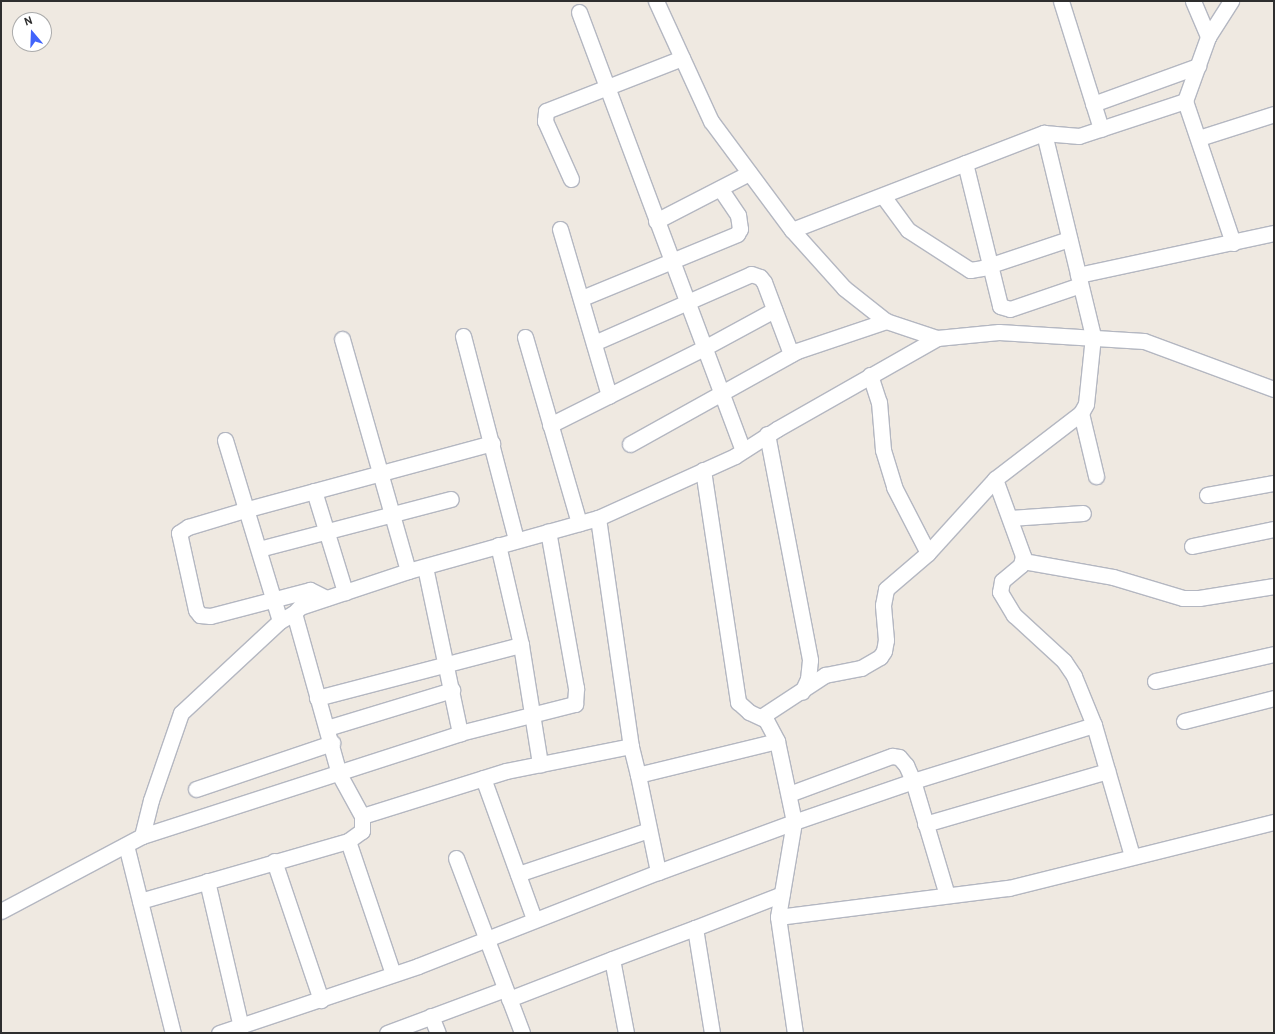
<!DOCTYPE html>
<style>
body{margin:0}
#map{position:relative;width:1275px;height:1034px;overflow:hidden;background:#efe9e1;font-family:Overpass,sans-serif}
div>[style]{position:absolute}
.roads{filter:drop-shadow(1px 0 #b4b7c1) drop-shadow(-1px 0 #b4b7c1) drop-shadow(0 1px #b4b7c1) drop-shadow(0 -1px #b4b7c1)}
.street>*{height:15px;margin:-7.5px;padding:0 7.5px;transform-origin:7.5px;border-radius:7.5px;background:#fff}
span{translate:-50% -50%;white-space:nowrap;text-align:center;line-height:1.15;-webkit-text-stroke:4px #fff;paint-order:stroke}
.frame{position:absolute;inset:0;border:2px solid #2e2e2e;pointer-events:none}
.north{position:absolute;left:12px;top:12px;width:40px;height:40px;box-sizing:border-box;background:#fff;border:1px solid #ababab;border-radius:50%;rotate:341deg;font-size:11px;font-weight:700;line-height:16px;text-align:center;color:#2e2e2e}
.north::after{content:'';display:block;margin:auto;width:14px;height:18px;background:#4264fb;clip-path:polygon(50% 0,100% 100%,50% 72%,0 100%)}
</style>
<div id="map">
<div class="roads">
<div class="street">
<div style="left:656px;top:1px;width:132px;rotate:65.4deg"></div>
<div style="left:711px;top:121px;width:136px;rotate:53.4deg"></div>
<div style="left:792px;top:230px;width:78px;rotate:48.1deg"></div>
<div style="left:844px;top:288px;width:53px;rotate:38.2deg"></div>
<div style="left:886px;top:321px;width:54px;rotate:18.4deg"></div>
<div style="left:1061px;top:1px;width:134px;rotate:72.6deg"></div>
<div style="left:1193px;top:1px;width:39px;rotate:67deg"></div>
<div style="left:579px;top:12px;width:468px;rotate:69.5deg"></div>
<div style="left:1185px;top:101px;width:150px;rotate:71.3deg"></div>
<div style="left:1093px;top:104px;width:112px;rotate:-19.9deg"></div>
<div style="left:1199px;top:138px;width:79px;rotate:-17.7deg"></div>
<div style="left:965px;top:163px;width:147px;rotate:76.2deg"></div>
<div style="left:1000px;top:306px;width:10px;rotate:17deg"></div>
<div style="left:1010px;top:309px;width:74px;rotate:-18.9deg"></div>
<div style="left:571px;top:179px;width:64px;rotate:-114.1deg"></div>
<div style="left:545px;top:121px;width:10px;rotate:-84deg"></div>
<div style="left:546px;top:111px;width:146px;rotate:-21.3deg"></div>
<div style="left:883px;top:196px;width:42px;rotate:53.7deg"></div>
<div style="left:908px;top:230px;width:74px;rotate:32.8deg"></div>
<div style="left:970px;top:270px;width:12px;rotate:-9deg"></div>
<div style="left:982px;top:268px;width:92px;rotate:-18.4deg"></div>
<div style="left:656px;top:221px;width:105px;rotate:-27.3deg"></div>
<div style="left:560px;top:229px;width:174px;rotate:73.6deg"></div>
<div style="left:792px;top:230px;width:270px;rotate:-21.1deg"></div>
<div style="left:1044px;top:133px;width:35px;rotate:5deg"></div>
<div style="left:1079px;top:136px;width:112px;rotate:-18.3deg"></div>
<div style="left:1185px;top:101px;width:68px;rotate:-70.2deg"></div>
<div style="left:1208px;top:37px;width:43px;rotate:-57.4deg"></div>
<div style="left:1078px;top:275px;width:200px;rotate:-12.1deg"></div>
<div style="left:582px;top:298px;width:168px;rotate:-22.4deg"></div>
<div style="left:737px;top:234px;width:6px;rotate:-59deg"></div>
<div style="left:740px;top:229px;width:14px;rotate:-98deg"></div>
<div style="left:738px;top:215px;width:32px;rotate:-124deg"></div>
<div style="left:463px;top:336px;width:211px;rotate:75.4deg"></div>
<div style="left:525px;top:337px;width:194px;rotate:73.8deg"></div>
<div style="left:342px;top:339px;width:241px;rotate:74.1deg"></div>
<div style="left:594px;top:343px;width:171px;rotate:-23.7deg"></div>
<div style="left:751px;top:274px;width:9px;rotate:18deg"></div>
<div style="left:760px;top:277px;width:6px;rotate:51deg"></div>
<div style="left:764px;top:282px;width:77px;rotate:69.4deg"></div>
<div style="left:870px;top:375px;width:28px;rotate:72deg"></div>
<div style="left:879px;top:402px;width:48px;rotate:85.2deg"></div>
<div style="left:883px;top:450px;width:39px;rotate:73deg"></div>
<div style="left:894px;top:487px;width:74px;rotate:62.7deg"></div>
<div style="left:1081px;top:413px;width:65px;rotate:76.6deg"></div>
<div style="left:550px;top:425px;width:172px;rotate:-26.6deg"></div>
<div style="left:704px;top:348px;width:80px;rotate:-28.5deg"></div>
<div style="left:767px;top:434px;width:230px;rotate:79.2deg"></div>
<div style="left:810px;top:660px;width:19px;rotate:96deg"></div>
<div style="left:808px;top:679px;width:14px;rotate:115deg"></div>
<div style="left:225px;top:440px;width:189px;rotate:73.1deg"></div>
<div style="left:630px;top:444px;width:191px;rotate:-29.1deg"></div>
<div style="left:797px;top:351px;width:94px;rotate:-18.6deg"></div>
<div style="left:703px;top:470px;width:235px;rotate:81.4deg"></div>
<div style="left:738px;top:702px;width:15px;rotate:42deg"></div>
<div style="left:749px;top:712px;width:19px;rotate:25deg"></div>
<div style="left:766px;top:720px;width:24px;rotate:62deg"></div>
<div style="left:777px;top:741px;width:83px;rotate:78.1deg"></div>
<div style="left:794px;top:822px;width:96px;rotate:99.6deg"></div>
<div style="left:778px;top:917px;width:117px;rotate:81.7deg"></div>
<div style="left:995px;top:479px;width:82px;rotate:70deg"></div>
<div style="left:1023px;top:556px;width:9px;rotate:103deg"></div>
<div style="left:1021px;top:565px;width:25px;rotate:140deg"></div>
<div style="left:1002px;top:581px;width:11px;rotate:100deg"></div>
<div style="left:1000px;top:592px;width:27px;rotate:59deg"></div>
<div style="left:1014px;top:615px;width:68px;rotate:42.6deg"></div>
<div style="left:1064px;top:661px;width:18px;rotate:56deg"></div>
<div style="left:1074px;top:676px;width:53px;rotate:67.8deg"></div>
<div style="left:1094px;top:725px;width:136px;rotate:73.8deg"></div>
<div style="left:314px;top:491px;width:106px;rotate:72.9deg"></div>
<div style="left:1207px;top:495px;width:68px;rotate:-10.2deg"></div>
<div style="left:598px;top:518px;width:230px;rotate:81.8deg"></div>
<div style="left:1010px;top:518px;width:73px;rotate:-3.9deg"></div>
<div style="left:498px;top:545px;width:103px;rotate:77deg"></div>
<div style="left:521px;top:645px;width:121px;rotate:80.9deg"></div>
<div style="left:1192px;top:546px;width:84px;rotate:-11.7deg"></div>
<div style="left:259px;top:549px;width:198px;rotate:-14.6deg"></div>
<div style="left:1023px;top:561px;width:91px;rotate:10.1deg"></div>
<div style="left:1113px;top:577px;width:73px;rotate:16.7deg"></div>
<div style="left:1183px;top:598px;width:16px"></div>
<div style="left:1199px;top:598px;width:76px;rotate:-9.1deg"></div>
<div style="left:425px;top:567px;width:170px;rotate:78.1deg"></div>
<div style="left:326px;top:598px;width:18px;rotate:-153deg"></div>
<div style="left:310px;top:590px;width:103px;rotate:165.4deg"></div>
<div style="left:210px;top:616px;width:10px;rotate:-174deg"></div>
<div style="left:200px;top:615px;width:6px;rotate:-129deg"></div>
<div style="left:196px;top:610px;width:79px;rotate:-102.4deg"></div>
<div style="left:179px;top:533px;width:11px;rotate:-34deg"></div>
<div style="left:188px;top:527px;width:63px;rotate:-16.7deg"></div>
<div style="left:248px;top:509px;width:253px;rotate:-15.1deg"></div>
<div style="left:1155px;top:681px;width:122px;rotate:-12.8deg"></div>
<div style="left:317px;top:698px;width:211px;rotate:-14.6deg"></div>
<div style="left:761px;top:717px;width:77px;rotate:-33.3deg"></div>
<div style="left:825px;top:675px;width:37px;rotate:-11deg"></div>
<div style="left:861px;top:668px;width:22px;rotate:-30deg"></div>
<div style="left:880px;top:657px;width:7px;rotate:-56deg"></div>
<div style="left:884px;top:651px;width:11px;rotate:-80deg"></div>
<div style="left:886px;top:640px;width:35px;rotate:-95deg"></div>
<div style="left:883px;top:605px;width:16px;rotate:-79deg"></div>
<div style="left:886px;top:589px;width:55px;rotate:-40.6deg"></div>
<div style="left:928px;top:553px;width:100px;rotate:-47.8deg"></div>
<div style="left:995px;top:479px;width:108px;rotate:-37.5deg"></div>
<div style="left:1081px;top:413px;width:10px;rotate:-61deg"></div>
<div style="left:1086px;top:404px;width:68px;rotate:-84.1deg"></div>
<div style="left:1093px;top:336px;width:209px;rotate:-103.6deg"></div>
<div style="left:1184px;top:721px;width:93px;rotate:-14.3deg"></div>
<div style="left:327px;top:728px;width:131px;rotate:-16.9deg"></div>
<div style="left:777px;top:741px;width:143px;rotate:166.3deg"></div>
<div style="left:638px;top:775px;width:30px;rotate:-104deg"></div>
<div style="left:631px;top:746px;width:127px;rotate:168.7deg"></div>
<div style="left:506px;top:771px;width:151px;rotate:162.6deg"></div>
<div style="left:362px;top:816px;width:48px;rotate:-118.7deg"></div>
<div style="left:339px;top:774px;width:167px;rotate:-105.6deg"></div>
<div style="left:294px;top:613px;width:8px;rotate:-45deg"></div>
<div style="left:300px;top:607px;width:114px;rotate:-18.4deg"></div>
<div style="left:408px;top:571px;width:197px;rotate:-15.6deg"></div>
<div style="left:598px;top:518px;width:150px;rotate:-24.3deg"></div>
<div style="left:735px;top:456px;width:50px;rotate:-32.7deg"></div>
<div style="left:777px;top:429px;width:184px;rotate:-29.6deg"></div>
<div style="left:937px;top:338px;width:62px;rotate:-5.5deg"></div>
<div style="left:999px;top:332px;width:145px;rotate:3.6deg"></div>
<div style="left:1144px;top:341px;width:139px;rotate:20.3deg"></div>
<div style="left:638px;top:775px;width:99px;rotate:78.3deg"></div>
<div style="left:483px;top:778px;width:150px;rotate:70.1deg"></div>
<div style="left:196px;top:789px;width:144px;rotate:-18.7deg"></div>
<div style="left:789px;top:794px;width:110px;rotate:-20.3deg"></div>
<div style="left:892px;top:756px;width:7px;rotate:8deg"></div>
<div style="left:899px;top:757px;width:11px;rotate:49deg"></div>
<div style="left:906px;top:765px;width:17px;rotate:66deg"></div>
<div style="left:913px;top:781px;width:119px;rotate:73.4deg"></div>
<div style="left:925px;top:824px;width:190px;rotate:-16.2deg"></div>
<div style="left:142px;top:836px;width:37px;rotate:-76deg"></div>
<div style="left:151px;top:800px;width:92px;rotate:-71deg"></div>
<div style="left:181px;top:713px;width:135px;rotate:-42.9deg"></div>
<div style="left:280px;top:621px;width:16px;rotate:-30deg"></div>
<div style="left:348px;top:841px;width:140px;rotate:71.3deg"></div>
<div style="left:126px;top:845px;width:194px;rotate:76deg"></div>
<div style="left:456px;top:858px;width:187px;rotate:69.3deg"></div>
<div style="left:274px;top:861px;width:147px;rotate:71.3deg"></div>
<div style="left:518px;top:874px;width:138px;rotate:-18.6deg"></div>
<div style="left:207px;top:881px;width:150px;rotate:76.9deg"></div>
<div style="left:140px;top:901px;width:216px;rotate:-16.1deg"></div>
<div style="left:348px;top:841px;width:17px;rotate:-36deg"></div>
<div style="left:362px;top:831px;width:15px;rotate:-90deg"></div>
<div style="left:1px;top:911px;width:160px;rotate:-28deg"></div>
<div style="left:142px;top:836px;width:334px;rotate:-17.9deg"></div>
<div style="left:460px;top:733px;width:119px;rotate:-14.2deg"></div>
<div style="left:575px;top:704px;width:16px;rotate:-86deg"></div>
<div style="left:576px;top:688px;width:159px;rotate:-100.1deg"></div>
<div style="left:778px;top:917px;width:233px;rotate:-7.2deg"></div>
<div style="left:1009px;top:888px;width:273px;rotate:-14deg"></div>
<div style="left:695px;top:928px;width:93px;rotate:-21.3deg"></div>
<div style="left:509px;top:999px;width:110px;rotate:-21.2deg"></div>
<div style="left:431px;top:1016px;width:18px;rotate:68deg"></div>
<div style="left:219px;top:1033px;width:210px;rotate:-18.6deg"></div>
<div style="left:418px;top:966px;width:258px;rotate:-21.4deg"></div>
<div style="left:658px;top:872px;width:145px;rotate:-20.2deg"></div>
<div style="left:794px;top:822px;width:126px;rotate:-19deg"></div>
<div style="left:913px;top:781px;width:189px;rotate:-17.2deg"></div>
<div style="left:387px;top:1033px;width:126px;rotate:-20.4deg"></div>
<div style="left:626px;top:1033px;width:75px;rotate:-100.7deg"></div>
<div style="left:612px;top:959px;width:89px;rotate:-20.5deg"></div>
<div style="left:695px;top:928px;width:106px;rotate:80.8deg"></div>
</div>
</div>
<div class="frame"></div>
<div class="north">N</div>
</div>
